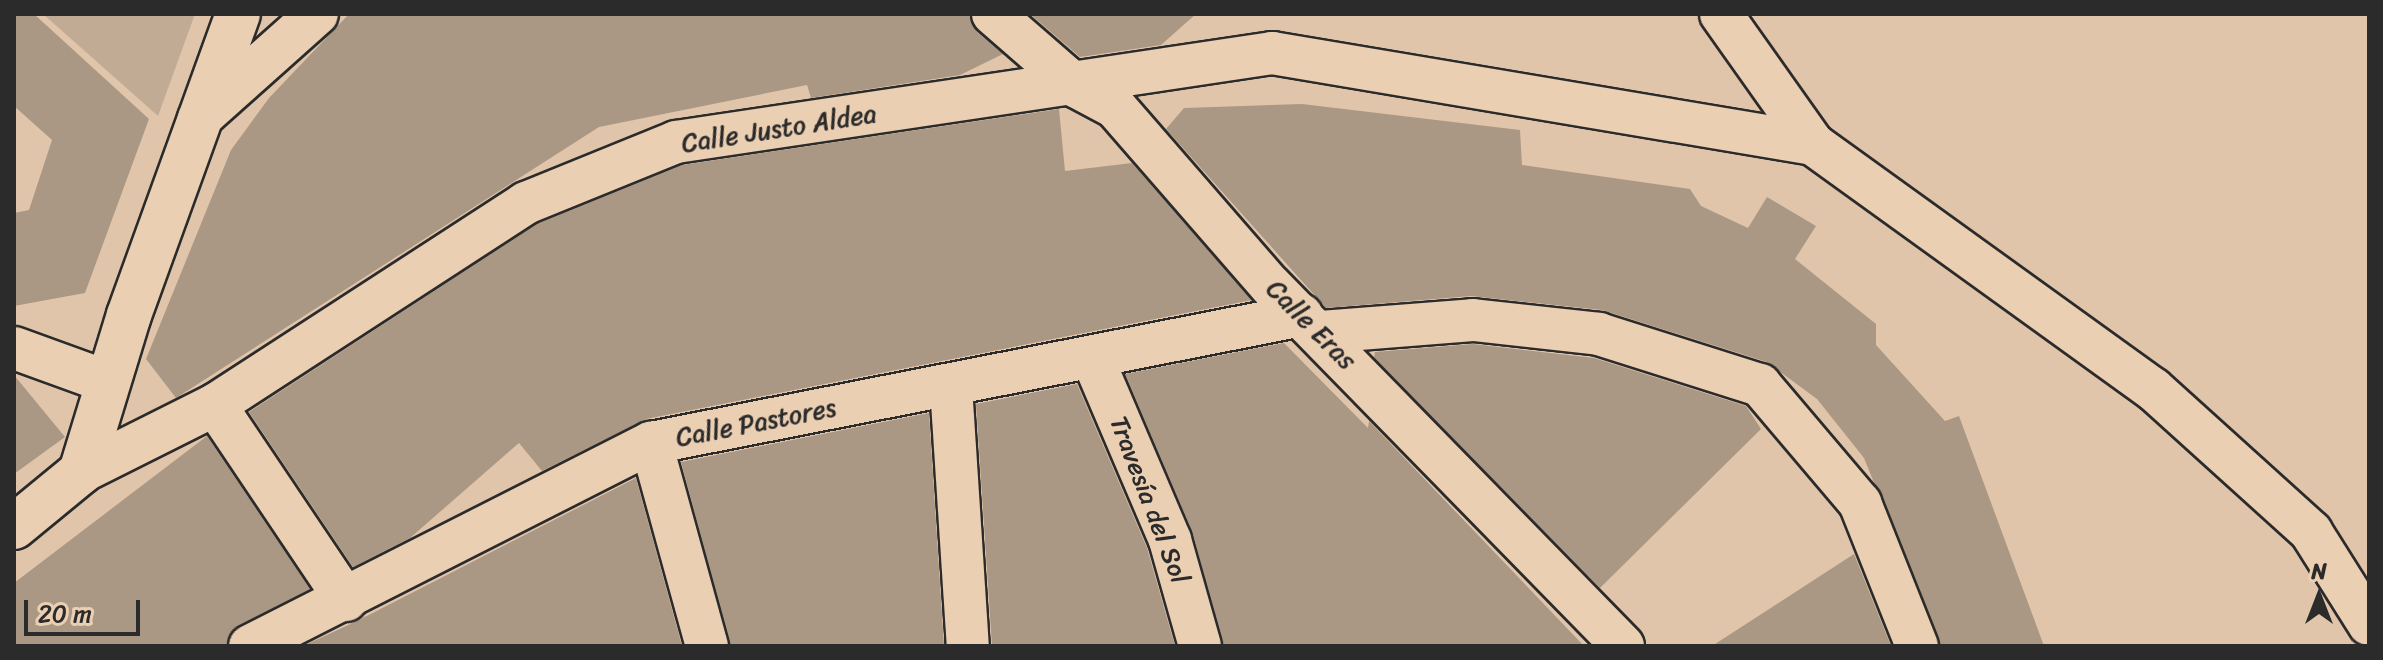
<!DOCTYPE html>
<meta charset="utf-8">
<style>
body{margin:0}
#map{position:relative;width:2383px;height:660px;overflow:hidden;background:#e0c5aa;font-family:Sriracha,sans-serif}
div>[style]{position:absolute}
.green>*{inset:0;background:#c1ab95}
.building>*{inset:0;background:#ab9884}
.roads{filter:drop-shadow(2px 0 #2b2b2b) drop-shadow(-2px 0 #2b2b2b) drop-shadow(0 2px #2b2b2b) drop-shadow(0 -2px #2b2b2b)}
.minor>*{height:42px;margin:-21px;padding:0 21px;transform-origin:21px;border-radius:21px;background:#ebcfb2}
.tertiary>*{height:44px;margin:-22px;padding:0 22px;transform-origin:22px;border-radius:22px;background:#ebcfb2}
span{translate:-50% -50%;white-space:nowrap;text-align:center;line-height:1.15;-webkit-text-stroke:6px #ebcfb2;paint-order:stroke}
.street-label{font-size:26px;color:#2b2b2b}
.frame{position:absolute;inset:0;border:16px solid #2b2b2b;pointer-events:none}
.north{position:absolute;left:2279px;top:556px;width:80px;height:80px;-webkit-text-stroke:6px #ebcfb2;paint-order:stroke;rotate:0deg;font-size:22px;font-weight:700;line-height:32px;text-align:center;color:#2b2b2b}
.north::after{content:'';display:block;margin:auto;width:28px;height:36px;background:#2b2b2b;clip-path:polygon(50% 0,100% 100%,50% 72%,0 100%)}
.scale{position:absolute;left:24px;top:600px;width:116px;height:36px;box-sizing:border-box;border:4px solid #2b2b2b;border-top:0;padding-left:10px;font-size:24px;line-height:28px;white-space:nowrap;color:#2b2b2b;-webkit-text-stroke:6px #ebcfb2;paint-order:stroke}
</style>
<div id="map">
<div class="green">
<div style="clip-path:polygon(43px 14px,195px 14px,158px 116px)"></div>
</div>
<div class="building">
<div style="clip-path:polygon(14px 14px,34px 14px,149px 119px,85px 293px,14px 306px,14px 213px,29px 210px,52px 140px,14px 106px)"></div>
<div style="clip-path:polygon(349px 14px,970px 14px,977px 32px,1003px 54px,960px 75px,811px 98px,807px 85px,599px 127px,176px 398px,146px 359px,231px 150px,269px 98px)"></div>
<div style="clip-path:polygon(1030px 14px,1196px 14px,1161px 45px,1080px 57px)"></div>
<div style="clip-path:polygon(1302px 104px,1520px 130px,1522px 165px,1690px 189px,1701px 206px,1748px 228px,1767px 197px,1816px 226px,1795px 259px,1876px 324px,1876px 345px,1945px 421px,1959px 416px,2044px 646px,1940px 646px,1864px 458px,1817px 399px,1767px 362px,1602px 310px,1471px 296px,1326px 308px,1166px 129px,1184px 108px)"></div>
<div style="clip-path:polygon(1059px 109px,1065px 171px,1132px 163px,1252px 300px,646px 419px,542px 471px,519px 443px,410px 538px,353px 567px,249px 412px,537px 224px,682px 165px)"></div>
<div style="clip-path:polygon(1284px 343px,1368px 428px,1369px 421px,1584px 646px,1223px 646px,1192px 531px,1125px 374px)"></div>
<div style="clip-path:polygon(1473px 344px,1594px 358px,1746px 406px,1761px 429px,1600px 588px,1374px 358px,1375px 352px)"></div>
<div style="clip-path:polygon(14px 375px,65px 437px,14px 474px)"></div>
<div style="clip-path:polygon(1077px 384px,1147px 548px,1175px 646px,992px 646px,976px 404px)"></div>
<div style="clip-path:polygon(929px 413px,944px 646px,730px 646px,681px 462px)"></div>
<div style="clip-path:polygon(207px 436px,310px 589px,239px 625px,226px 646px,14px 646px,14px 583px)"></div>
<div style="clip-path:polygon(636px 478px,682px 646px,303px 646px,359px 620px)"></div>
<div style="clip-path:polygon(1854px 554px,1891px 646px,1712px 646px,1780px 602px)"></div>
</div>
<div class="roads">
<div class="minor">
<div style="left:993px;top:14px;width:111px;rotate:41deg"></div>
<div style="left:1077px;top:87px;width:43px;rotate:27.8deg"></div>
<div style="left:1115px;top:107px;width:236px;rotate:49deg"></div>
<div style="left:1270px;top:285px;width:505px;rotate:45.64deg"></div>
<div style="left:1721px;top:14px;width:159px;rotate:54.7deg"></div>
<div style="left:1813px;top:144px;width:419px;rotate:35.8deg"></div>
<div style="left:2153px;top:389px;width:213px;rotate:42.1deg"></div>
<div style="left:2311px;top:532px;width:109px;rotate:57.8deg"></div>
<div style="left:199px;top:119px;width:158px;rotate:-41.7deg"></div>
<div style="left:1321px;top:332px;width:152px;rotate:-4.5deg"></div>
<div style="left:1473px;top:320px;width:127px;rotate:6.3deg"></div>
<div style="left:1599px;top:334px;width:169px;rotate:17.6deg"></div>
<div style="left:1760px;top:385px;width:155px;rotate:49.7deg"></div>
<div style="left:1860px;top:503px;width:154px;rotate:68.3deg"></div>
<div style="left:14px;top:348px;width:100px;rotate:19.9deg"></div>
<div style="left:1092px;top:357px;width:199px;rotate:66.9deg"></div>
<div style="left:1170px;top:540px;width:110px;rotate:74.2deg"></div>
<div style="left:951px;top:386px;width:261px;rotate:86.3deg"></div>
<div style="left:215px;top:405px;width:235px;rotate:56.1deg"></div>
<div style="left:651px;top:443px;width:211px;rotate:74.6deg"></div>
<div style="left:81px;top:472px;width:150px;rotate:-26.6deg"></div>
<div style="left:215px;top:405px;width:371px;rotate:-33deg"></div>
<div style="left:526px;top:203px;width:162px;rotate:-22.1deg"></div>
<div style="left:676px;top:142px;width:603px;rotate:-8.49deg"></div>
<div style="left:1272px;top:53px;width:549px;rotate:9.55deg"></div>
<div style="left:250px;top:646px;width:449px;rotate:-26.9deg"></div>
<div style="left:651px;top:443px;width:663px;rotate:-11.12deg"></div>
</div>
<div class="tertiary">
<div style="left:14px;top:527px;width:87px;rotate:-39.4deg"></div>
<div style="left:81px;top:472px;width:164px;rotate:-73deg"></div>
<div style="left:129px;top:315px;width:320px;rotate:-70.1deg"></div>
</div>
</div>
<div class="street-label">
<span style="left:779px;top:129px;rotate:-9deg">Calle Justo Aldea</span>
<span style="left:1311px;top:325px;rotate:45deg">Calle Eras</span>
<span style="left:756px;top:423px;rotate:-11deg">Calle Pastores</span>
<span style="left:1149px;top:500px;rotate:69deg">Travesía del Sol</span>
</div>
<div class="frame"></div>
<div class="north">N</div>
<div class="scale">20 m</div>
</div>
